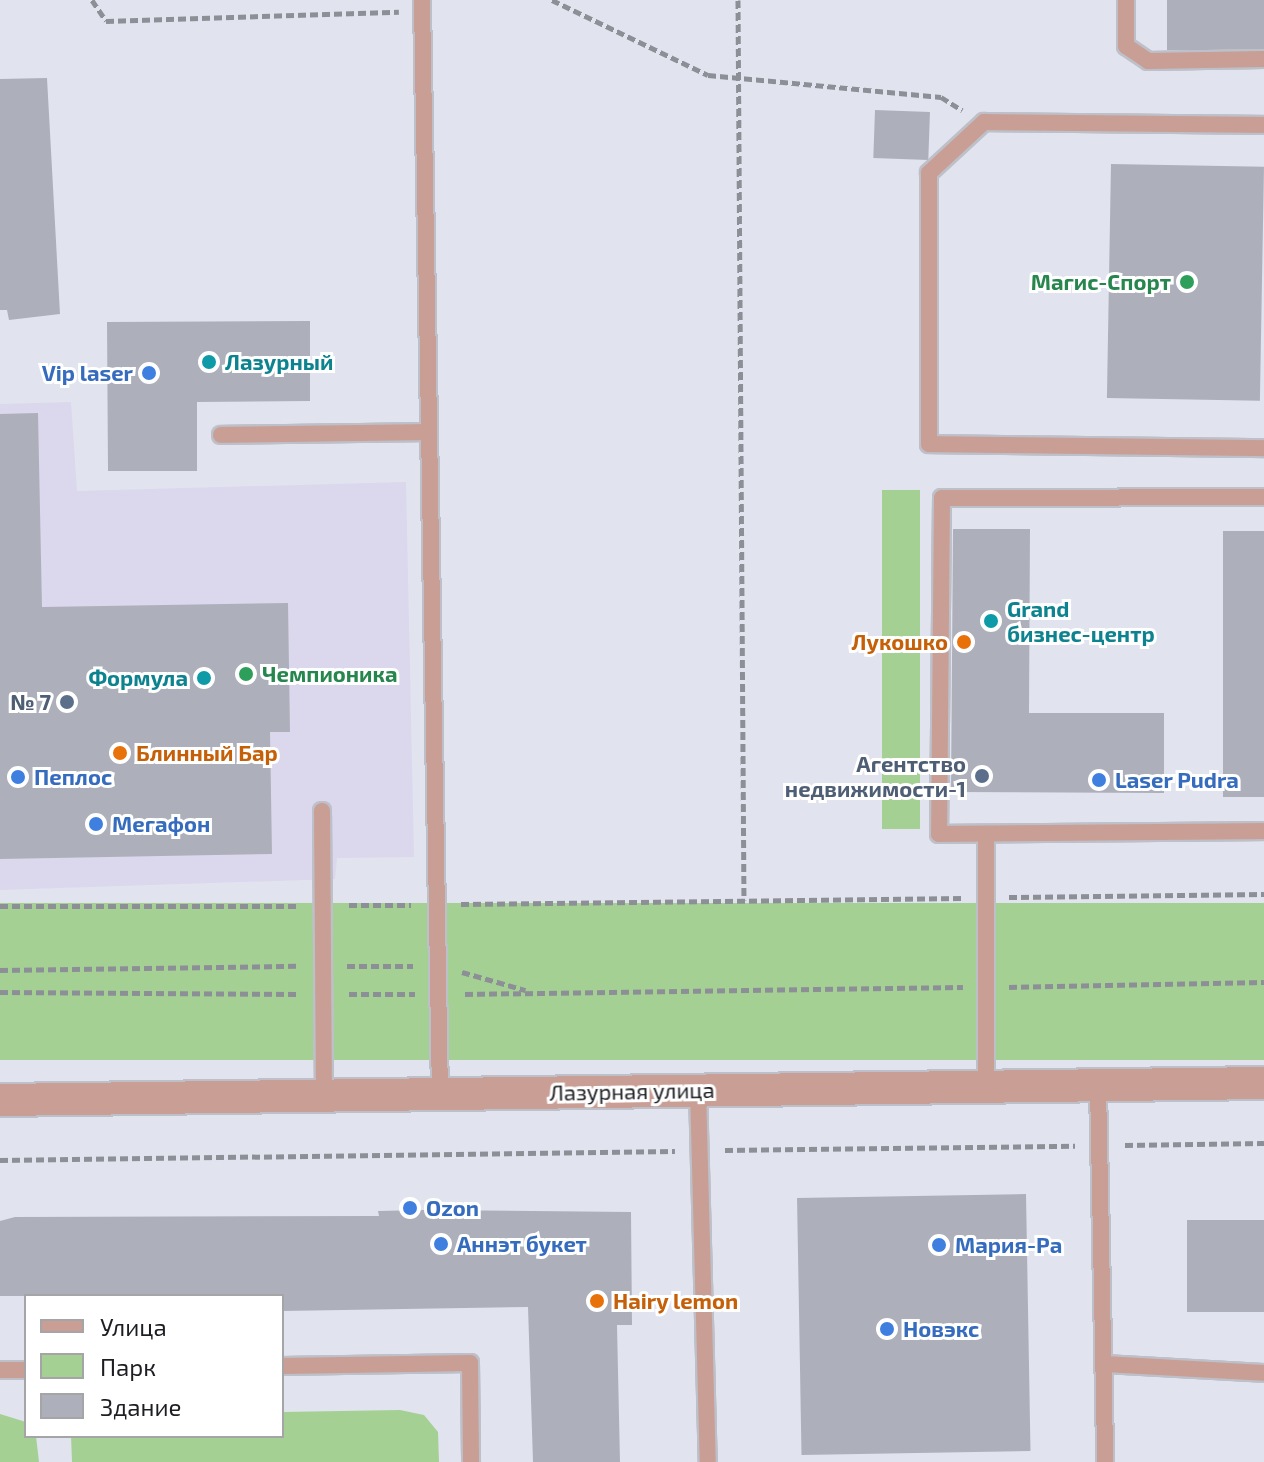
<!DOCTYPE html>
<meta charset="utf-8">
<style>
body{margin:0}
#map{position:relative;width:1264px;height:1462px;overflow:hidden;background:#e1e4ee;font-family:"Exo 2",sans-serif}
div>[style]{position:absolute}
.commercial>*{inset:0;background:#dbd7ed}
.green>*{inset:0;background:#a4d094;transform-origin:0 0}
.building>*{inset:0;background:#adb0ba;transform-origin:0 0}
.path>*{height:5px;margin-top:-2.5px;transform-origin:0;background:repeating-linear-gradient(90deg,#8d8f97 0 8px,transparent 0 12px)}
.roads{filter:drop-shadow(2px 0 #bec0c9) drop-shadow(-2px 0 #bec0c9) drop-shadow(0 2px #bec0c9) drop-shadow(0 -2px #bec0c9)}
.lane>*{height:16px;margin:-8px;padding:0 8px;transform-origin:8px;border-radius:8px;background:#c89e95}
.street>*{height:32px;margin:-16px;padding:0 16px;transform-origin:16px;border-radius:16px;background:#c89e95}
.dots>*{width:22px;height:22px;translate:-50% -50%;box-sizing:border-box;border:4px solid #fff;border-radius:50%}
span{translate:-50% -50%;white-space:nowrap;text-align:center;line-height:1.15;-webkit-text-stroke:6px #fff;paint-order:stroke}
.leisure-label{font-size:22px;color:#27864d;font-weight:700}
.right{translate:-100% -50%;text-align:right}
.left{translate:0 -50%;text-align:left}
.culture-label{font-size:22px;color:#0d838f;font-weight:700}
.shop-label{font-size:22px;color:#366cbe;font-weight:700}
.food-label{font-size:22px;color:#c56008;font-weight:700}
.service-label{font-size:22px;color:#4e5e75;font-weight:700}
.street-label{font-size:22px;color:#1d1e22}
.legend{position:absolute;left:24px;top:1294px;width:260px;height:144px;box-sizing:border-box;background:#fff;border:2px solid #a5a5a7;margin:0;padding:10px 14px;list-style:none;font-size:24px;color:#1d1e22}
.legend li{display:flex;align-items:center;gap:16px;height:40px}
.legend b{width:40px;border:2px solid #a5a5a7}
</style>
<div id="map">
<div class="commercial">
<div style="clip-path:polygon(71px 402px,77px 491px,406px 482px,414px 857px,337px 858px,335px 879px,0 890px,0 404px)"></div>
</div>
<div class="green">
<div style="left:882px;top:490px;width:38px;height:339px"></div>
<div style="left:1264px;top:903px;width:157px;height:1264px;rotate:90deg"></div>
<div style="clip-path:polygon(400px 1410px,424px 1415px,438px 1432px,439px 1462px,72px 1462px,71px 1436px,282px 1436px,282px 1412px)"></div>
<div style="clip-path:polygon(0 1414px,26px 1422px,26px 1436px,36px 1436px,39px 1462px,0 1462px)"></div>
</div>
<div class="building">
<div style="left:1167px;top:0;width:97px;height:50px"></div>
<div style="clip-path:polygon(47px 78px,60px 314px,9px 320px,7px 310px,0 310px,0 79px)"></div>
<div style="left:875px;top:110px;width:55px;height:48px;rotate:2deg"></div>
<div style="left:1111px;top:164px;width:153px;height:234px;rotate:1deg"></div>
<div style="clip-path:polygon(310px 321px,310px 401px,197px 402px,197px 471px,108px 471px,107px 322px)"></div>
<div style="clip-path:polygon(38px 413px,42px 607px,288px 603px,290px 732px,270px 732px,272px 854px,0 859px,0 414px)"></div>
<div style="clip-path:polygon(953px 529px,1030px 529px,1029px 713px,1164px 713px,1164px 793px,951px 792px)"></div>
<div style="left:1223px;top:531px;width:41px;height:266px"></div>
<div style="left:1026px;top:1194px;width:257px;height:229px;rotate:89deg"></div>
<div style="clip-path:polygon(424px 1210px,631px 1212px,632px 1325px,617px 1325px,620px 1462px,533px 1462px,528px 1307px,282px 1311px,282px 1296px,0 1296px,0 1221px,15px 1217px,379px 1216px,378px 1211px)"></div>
<div style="left:1187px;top:1220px;width:77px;height:92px"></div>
</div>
<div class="path">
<div style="left:92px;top:0;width:25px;rotate:56deg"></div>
<div style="left:106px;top:21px;width:293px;rotate:-1.8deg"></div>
<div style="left:552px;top:0;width:173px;rotate:25.7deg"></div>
<div style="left:708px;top:75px;width:234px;rotate:5.4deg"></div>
<div style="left:941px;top:97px;width:25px;rotate:32deg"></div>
<div style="left:738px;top:0;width:900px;rotate:89.62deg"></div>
<div style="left:1009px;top:897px;width:255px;rotate:-0.7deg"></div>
<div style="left:461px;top:904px;width:502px;rotate:-0.68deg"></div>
<div style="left:349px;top:905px;width:62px"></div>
<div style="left:0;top:906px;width:299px"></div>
<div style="left:347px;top:966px;width:66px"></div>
<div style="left:0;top:970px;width:297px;rotate:-0.8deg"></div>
<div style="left:462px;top:972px;width:66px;rotate:15.9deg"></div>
<div style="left:1009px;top:987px;width:255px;rotate:-1.1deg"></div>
<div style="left:0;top:992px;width:299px;rotate:0.4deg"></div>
<div style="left:349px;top:994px;width:66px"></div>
<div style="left:465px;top:994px;width:498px;rotate:-0.8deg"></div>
<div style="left:1125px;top:1145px;width:139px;rotate:-0.8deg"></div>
<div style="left:725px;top:1150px;width:350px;rotate:-0.7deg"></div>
<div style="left:0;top:1160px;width:675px;rotate:-0.76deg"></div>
</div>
<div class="roads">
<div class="lane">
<div style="left:422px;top:0;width:1094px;rotate:89.06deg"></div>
<div style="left:1126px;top:0;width:46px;rotate:90deg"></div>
<div style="left:1126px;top:46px;width:27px;rotate:34deg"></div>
<div style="left:1148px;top:61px;width:116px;rotate:-1deg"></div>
<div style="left:1264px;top:125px;width:280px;rotate:-179.4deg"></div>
<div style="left:984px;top:122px;width:75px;rotate:137.2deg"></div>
<div style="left:929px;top:173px;width:271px;rotate:90deg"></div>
<div style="left:929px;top:444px;width:335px;rotate:0.7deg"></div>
<div style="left:221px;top:435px;width:203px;rotate:-0.8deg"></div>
<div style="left:1264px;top:497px;width:322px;rotate:179.8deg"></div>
<div style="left:942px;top:498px;width:336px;rotate:90.5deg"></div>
<div style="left:939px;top:834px;width:325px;rotate:-0.5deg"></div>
<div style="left:322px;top:811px;width:285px;rotate:89.6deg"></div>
<div style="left:986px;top:834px;width:252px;rotate:90deg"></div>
<div style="left:1098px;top:1085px;width:377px;rotate:88.9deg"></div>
<div style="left:698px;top:1090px;width:372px;rotate:88.5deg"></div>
<div style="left:1104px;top:1364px;width:160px;rotate:3.2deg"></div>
<div style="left:282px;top:1366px;width:188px;rotate:-0.9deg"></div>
<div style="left:470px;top:1363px;width:99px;rotate:89.4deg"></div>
<div style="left:0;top:1370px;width:26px"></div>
</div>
<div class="street">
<div style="left:0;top:1100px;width:1264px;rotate:-0.77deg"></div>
</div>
</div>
<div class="dots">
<div style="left:1187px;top:282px;background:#2e9e5b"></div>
<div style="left:209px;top:362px;background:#0f9aa8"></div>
<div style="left:149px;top:373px;background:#3f7fe0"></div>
<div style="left:991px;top:621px;background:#0f9aa8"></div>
<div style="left:964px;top:642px;background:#e8710a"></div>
<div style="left:246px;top:674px;background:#2e9e5b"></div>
<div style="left:204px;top:678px;background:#0f9aa8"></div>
<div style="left:67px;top:702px;background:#5c6f8a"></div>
<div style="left:120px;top:753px;background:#e8710a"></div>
<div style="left:982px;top:776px;background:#5c6f8a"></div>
<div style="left:18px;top:777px;background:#3f7fe0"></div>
<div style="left:1099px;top:780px;background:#3f7fe0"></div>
<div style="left:96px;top:824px;background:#3f7fe0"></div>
<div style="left:410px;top:1208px;background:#3f7fe0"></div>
<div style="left:441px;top:1244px;background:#3f7fe0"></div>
<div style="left:939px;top:1245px;background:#3f7fe0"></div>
<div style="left:597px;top:1301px;background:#e8710a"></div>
<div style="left:887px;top:1329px;background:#3f7fe0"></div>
</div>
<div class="leisure-label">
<span class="right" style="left:1171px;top:282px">Магис-Спорт</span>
<span class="left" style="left:262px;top:674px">Чемпионика</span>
</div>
<div class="culture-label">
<span class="left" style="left:225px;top:362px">Лазурный</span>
<span class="left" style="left:1007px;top:621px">Grand<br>бизнес-центр</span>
<span class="right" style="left:188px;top:678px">Формула</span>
</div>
<div class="shop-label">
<span class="right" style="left:133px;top:373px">Vip laser</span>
<span class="left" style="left:34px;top:777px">Пеплос</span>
<span class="left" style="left:1115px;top:780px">Laser Pudra</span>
<span class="left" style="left:112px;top:824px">Мегафон</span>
<span class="left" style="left:426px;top:1208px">Ozon</span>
<span class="left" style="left:457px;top:1244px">Аннэт букет</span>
<span class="left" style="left:955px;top:1245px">Мария-Ра</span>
<span class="left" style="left:903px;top:1329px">Новэкс</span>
</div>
<div class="food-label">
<span class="right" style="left:948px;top:642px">Лукошко</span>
<span class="left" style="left:136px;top:753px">Блинный Бар</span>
<span class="left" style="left:613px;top:1301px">Hairy lemon</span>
</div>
<div class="service-label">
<span class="right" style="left:51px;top:702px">№ 7</span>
<span class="right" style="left:966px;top:776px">Агентство<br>недвижимости-1</span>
</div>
<div class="street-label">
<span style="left:632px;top:1091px;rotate:-1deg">Лазурная улица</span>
</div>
<ul class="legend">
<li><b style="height:10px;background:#c89e95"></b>Улица</li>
<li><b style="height:22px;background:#a4d094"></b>Парк</li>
<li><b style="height:22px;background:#adb0ba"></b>Здание</li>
</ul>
</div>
